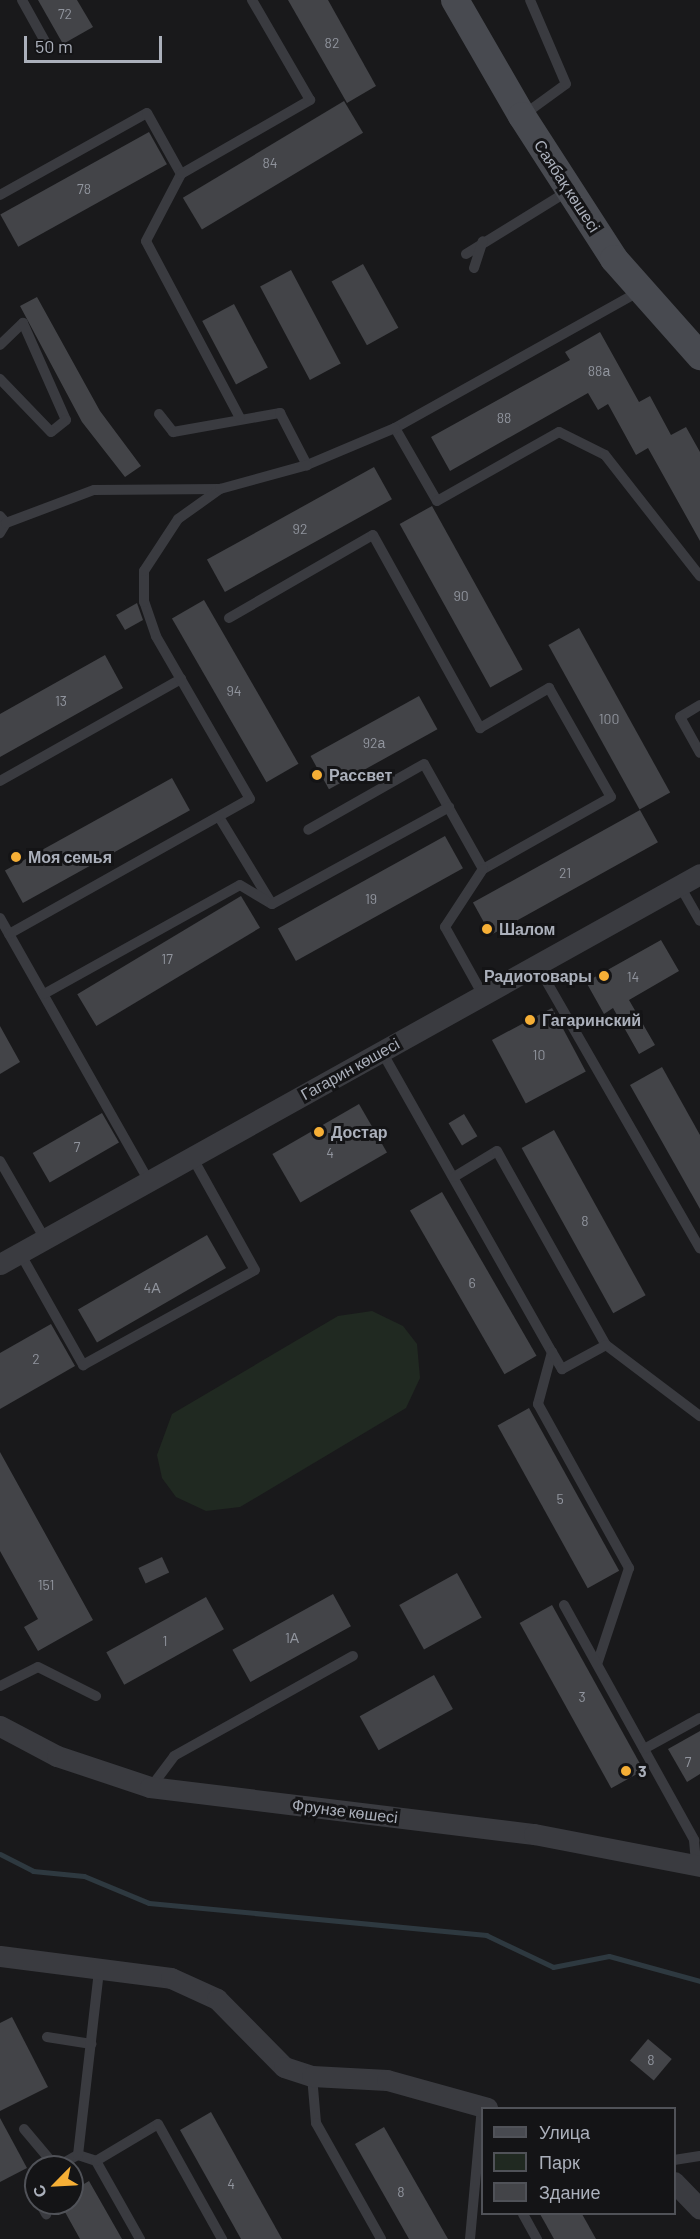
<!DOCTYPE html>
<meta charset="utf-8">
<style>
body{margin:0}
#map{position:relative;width:700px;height:2239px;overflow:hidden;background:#19191b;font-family:Barlow,sans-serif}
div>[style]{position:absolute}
.green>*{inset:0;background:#202921}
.stream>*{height:5px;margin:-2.5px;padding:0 2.5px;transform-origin:2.5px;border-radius:2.5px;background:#2e3940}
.building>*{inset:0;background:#434448;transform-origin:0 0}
.lane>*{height:10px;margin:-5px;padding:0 5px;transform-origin:5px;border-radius:5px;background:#3a3b40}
.street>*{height:21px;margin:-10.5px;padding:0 10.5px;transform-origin:10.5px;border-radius:10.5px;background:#3a3b40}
.secondary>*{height:28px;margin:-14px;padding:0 14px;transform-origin:14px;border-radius:14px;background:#484a50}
.dots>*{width:16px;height:16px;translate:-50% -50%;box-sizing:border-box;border:3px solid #141416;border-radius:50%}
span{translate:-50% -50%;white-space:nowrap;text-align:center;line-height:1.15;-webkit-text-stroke:6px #141416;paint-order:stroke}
.number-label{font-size:14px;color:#91959e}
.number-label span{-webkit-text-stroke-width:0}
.street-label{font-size:16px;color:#abb0bb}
.poi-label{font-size:16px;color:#abb0bb;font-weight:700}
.left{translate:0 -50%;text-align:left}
.right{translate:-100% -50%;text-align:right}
.legend{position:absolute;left:481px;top:2107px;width:195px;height:108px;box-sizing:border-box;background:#141416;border:2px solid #505258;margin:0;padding:8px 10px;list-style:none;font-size:18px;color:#abb0bb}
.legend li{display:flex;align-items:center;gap:12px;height:30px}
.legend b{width:30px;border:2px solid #505258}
.north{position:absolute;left:24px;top:2155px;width:60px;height:60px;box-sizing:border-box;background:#141416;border:2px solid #505258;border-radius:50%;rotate:246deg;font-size:16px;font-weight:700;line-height:24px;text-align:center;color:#abb0bb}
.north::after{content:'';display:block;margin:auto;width:21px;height:27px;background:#f6af36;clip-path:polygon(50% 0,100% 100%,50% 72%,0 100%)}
.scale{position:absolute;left:24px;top:36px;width:138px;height:27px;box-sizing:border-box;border:3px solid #abb0bb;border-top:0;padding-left:8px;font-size:18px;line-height:21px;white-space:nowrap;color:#abb0bb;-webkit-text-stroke:4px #141416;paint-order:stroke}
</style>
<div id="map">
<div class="green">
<div style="clip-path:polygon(372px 1311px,403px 1326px,417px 1344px,420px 1378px,406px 1408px,240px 1507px,206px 1511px,176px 1497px,162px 1478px,157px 1455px,172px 1414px,338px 1316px)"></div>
</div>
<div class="stream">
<div style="left:0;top:1854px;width:37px;rotate:27deg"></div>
<div style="left:33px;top:1871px;width:51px;rotate:5.6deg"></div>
<div style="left:84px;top:1876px;width:70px;rotate:22.6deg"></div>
<div style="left:149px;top:1903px;width:339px;rotate:5.4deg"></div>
<div style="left:486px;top:1935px;width:74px;rotate:25.5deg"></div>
<div style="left:553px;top:1967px;width:57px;rotate:-11.1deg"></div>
<div style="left:609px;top:1956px;width:94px;rotate:15.4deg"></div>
</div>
<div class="building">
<div style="clip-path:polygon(38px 0,77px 0,93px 27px,63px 44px)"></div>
<div style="clip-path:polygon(288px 0,328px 0,376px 86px,347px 103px)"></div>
<div style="left:344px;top:101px;width:37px;height:188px;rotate:59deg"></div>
<div style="left:149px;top:132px;width:37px;height:170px;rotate:61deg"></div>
<div style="left:363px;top:264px;width:73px;height:36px;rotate:61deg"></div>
<div style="left:291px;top:270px;width:106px;height:35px;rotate:62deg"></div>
<div style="clip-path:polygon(37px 297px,100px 411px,141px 466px,125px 477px,82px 422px,20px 306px)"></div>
<div style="left:234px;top:304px;width:72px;height:36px;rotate:62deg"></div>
<div style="clip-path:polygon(600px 332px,639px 402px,650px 396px,671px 435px,686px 427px,700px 452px,700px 541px,648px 448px,636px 455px,608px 404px,598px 410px,588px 393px,450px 471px,431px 437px,570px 360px,565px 352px)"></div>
<div style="left:374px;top:467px;width:37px;height:191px;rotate:61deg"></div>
<div style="left:432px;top:506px;width:187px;height:37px;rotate:61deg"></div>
<div style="left:204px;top:600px;width:189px;height:37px;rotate:60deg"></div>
<div style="clip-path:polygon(137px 603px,143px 620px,125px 630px,116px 615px)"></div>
<div style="left:579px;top:628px;width:188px;height:35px;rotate:61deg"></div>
<div style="clip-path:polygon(105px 655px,123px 688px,0 757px,0 714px)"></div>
<div style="left:419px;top:696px;width:38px;height:124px;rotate:61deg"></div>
<div style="left:172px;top:778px;width:37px;height:191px;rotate:61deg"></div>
<div style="left:640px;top:810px;width:37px;height:191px;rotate:61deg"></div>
<div style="left:445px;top:836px;width:37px;height:191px;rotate:61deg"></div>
<div style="left:241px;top:896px;width:37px;height:191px;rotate:59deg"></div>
<div style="clip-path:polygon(661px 940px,679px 971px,629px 1000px,655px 1045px,639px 1054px,613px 1008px,604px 1014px,586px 982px)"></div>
<div style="left:552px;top:1008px;width:72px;height:68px;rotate:62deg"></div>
<div style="clip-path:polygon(0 1026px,20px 1062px,0 1074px)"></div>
<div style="clip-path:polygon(662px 1067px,700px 1135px,700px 1209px,630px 1085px)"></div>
<div style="left:359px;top:1104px;width:56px;height:100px;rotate:60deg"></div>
<div style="left:102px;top:1113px;width:34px;height:80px;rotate:60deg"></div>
<div style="left:464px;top:1114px;width:26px;height:18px;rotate:59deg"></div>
<div style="left:554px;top:1130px;width:189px;height:37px;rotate:61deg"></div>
<div style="left:442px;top:1192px;width:189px;height:37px;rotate:60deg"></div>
<div style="left:207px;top:1235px;width:38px;height:149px;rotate:60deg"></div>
<div style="clip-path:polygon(51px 1324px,75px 1366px,0 1409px,0 1353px)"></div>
<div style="left:529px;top:1408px;width:186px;height:36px;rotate:61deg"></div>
<div style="clip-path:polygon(0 1452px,93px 1620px,38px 1651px,24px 1627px,38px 1619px,0 1551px)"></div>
<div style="left:162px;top:1557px;width:17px;height:26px;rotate:65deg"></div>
<div style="left:457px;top:1573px;width:51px;height:66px;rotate:61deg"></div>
<div style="left:333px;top:1594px;width:37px;height:115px;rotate:61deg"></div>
<div style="left:206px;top:1597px;width:37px;height:114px;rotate:61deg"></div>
<div style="left:552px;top:1605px;width:189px;height:37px;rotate:61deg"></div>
<div style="left:434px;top:1675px;width:39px;height:85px;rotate:61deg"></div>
<div style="clip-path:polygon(700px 1731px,700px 1774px,687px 1782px,668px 1749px)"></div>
<div style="clip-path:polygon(12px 2017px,48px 2087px,0 2111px,0 2023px)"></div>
<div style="left:648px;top:2039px;width:31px;height:28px;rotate:40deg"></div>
<div style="clip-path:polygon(211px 2112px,282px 2239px,241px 2239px,180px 2130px)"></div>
<div style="clip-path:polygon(0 2118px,27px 2168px,0 2182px)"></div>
<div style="clip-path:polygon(384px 2127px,448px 2239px,409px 2239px,355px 2144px)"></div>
<div style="clip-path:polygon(89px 2181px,122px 2239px,80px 2239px,60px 2203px,72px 2203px,72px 2191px)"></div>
<div style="clip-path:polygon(540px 2214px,582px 2214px,596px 2239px,554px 2239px)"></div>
</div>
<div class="lane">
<div style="left:22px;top:0;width:51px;rotate:60.9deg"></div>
<div style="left:522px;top:116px;width:54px;rotate:-36deg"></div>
<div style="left:566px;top:84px;width:91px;rotate:-113.2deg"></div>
<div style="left:0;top:195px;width:168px;rotate:-29.2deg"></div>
<div style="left:147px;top:113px;width:70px;rotate:60.9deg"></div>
<div style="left:466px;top:254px;width:120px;rotate:-31.7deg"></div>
<div style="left:474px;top:268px;width:28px;rotate:-72deg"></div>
<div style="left:640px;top:291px;width:281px;rotate:150.8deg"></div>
<div style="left:395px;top:428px;width:84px;rotate:60.1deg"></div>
<div style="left:437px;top:501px;width:140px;rotate:-29.5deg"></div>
<div style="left:559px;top:432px;width:51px;rotate:26.6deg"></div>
<div style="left:605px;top:455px;width:154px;rotate:51.9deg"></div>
<div style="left:0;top:345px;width:32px;rotate:-44deg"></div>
<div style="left:23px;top:323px;width:106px;rotate:66.1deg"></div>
<div style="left:66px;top:420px;width:19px;rotate:141deg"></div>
<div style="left:51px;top:432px;width:74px;rotate:-133.9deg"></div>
<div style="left:159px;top:414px;width:23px;rotate:52deg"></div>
<div style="left:173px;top:432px;width:109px;rotate:-10.1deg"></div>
<div style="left:280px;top:413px;width:59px;rotate:62.6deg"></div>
<div style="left:307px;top:465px;width:95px;rotate:-22.8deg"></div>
<div style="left:240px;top:418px;width:200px;rotate:-118deg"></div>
<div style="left:146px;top:241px;width:76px;rotate:-62.4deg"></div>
<div style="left:181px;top:174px;width:149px;rotate:-29.8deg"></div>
<div style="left:310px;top:100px;width:116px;rotate:-120.1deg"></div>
<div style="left:0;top:516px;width:9px;rotate:49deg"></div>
<div style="left:6px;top:523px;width:12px;rotate:121deg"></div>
<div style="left:6px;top:523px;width:94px;rotate:-20.6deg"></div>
<div style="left:94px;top:490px;width:126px;rotate:-0.5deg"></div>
<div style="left:229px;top:618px;width:166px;rotate:-30deg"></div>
<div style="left:373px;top:535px;width:221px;rotate:61deg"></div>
<div style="left:480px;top:728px;width:80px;rotate:-30.1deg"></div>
<div style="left:549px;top:688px;width:125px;rotate:60.4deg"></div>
<div style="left:611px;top:797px;width:147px;rotate:150.6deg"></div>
<div style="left:483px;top:869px;width:120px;rotate:-119.3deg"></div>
<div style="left:424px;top:764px;width:133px;rotate:150.4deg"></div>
<div style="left:700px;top:705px;width:23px;rotate:149deg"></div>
<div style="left:680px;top:717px;width:41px;rotate:60.9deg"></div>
<div style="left:0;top:781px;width:208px;rotate:-29.4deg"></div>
<div style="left:219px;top:817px;width:98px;rotate:58.7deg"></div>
<div style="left:680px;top:886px;width:40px;rotate:60.3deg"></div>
<div style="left:0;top:918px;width:302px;rotate:60.5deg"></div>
<div style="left:9px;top:934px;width:276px;rotate:-29.3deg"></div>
<div style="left:250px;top:799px;width:188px;rotate:-120deg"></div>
<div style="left:156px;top:636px;width:36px;rotate:-109deg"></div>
<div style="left:144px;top:602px;width:31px;rotate:-90deg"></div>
<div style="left:144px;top:571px;width:62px;rotate:-56.8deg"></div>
<div style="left:178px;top:519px;width:52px;rotate:-35.5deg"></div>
<div style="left:220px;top:489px;width:90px;rotate:-15.4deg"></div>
<div style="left:537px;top:965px;width:327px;rotate:60.1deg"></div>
<div style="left:44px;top:994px;width:224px;rotate:-29.1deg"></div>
<div style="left:240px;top:885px;width:37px;rotate:31deg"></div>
<div style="left:272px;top:904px;width:202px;rotate:-28.7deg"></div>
<div style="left:483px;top:995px;width:78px;rotate:-119.2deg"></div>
<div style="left:445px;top:927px;width:69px;rotate:-56.8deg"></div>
<div style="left:382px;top:1052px;width:345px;rotate:60.5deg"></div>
<div style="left:552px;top:1352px;width:54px;rotate:105.1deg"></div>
<div style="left:538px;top:1404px;width:188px;rotate:61deg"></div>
<div style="left:629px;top:1568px;width:101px;rotate:108.4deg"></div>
<div style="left:0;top:1161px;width:90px;rotate:60deg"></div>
<div style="left:454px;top:1177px;width:50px;rotate:-31.2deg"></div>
<div style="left:497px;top:1151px;width:223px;rotate:60.7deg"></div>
<div style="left:606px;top:1345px;width:118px;rotate:37.1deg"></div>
<div style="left:20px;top:1253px;width:129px;rotate:60.6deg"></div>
<div style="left:83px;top:1365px;width:196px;rotate:-28.9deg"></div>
<div style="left:255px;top:1270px;width:129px;rotate:-119.1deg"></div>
<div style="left:552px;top:1352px;width:20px;rotate:60deg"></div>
<div style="left:562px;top:1369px;width:50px;rotate:-28.6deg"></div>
<div style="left:564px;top:1605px;width:269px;rotate:61deg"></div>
<div style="left:694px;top:1840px;width:25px;rotate:85deg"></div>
<div style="left:0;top:1686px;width:42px;rotate:-26.6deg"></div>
<div style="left:38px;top:1667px;width:65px;rotate:26.6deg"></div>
<div style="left:644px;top:1749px;width:64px;rotate:-29deg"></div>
<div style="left:151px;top:1787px;width:39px;rotate:-53deg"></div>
<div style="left:174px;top:1756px;width:205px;rotate:-29.2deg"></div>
<div style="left:47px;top:2037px;width:45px;rotate:9deg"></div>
<div style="left:312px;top:2076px;width:47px;rotate:85.1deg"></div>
<div style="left:316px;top:2123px;width:133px;rotate:60.7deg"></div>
<div style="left:24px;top:2129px;width:50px;rotate:49.9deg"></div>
<div style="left:78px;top:2155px;width:19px;rotate:18deg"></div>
<div style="left:96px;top:2161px;width:90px;rotate:60.6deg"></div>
<div style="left:674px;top:2160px;width:26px;rotate:-9deg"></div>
<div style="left:96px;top:2161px;width:72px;rotate:-30.8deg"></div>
<div style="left:158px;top:2124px;width:132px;rotate:60.9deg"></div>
<div style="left:56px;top:2167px;width:25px;rotate:-29deg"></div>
<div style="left:78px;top:2155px;width:186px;rotate:-83.5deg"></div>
<div style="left:36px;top:2190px;width:5px;rotate:90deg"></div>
<div style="left:40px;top:2203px;width:13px;rotate:61deg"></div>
<div style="left:523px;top:2214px;width:29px;rotate:61deg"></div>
<div style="left:470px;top:2239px;width:133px;rotate:-84.8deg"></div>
</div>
<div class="street">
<div style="left:0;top:1264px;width:801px;rotate:-29.12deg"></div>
<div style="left:0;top:1726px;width:64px;rotate:27.8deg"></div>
<div style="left:57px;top:1756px;width:98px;rotate:18.4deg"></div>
<div style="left:150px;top:1787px;width:387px;rotate:7deg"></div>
<div style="left:534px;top:1834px;width:169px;rotate:10.9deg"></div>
<div style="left:0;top:1956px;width:172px;rotate:7.3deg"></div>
<div style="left:171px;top:1978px;width:51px;rotate:24.5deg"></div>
<div style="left:217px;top:1999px;width:95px;rotate:45.4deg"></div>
<div style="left:284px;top:2067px;width:29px;rotate:18deg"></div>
<div style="left:312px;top:2076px;width:75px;rotate:3.1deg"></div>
<div style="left:387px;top:2080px;width:104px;rotate:15.6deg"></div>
<div style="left:674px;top:2182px;width:37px;rotate:46deg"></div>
</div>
<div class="secondary">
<div style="left:455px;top:0;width:134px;rotate:60deg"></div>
<div style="left:522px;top:116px;width:170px;rotate:57.2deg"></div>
<div style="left:614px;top:259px;width:130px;rotate:48.4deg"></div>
</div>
<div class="dots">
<div style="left:317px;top:775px;background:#f6af36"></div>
<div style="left:16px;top:857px;background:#f6af36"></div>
<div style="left:487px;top:929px;background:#f6af36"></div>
<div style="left:604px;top:976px;background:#f6af36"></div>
<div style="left:530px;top:1020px;background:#f6af36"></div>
<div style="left:319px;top:1132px;background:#f6af36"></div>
<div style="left:626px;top:1771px;background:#f6af36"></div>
</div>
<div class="number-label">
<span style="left:65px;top:14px">72</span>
<span style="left:332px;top:43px">82</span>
<span style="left:270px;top:163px">84</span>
<span style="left:84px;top:189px">78</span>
<span style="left:599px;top:371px">88а</span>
<span style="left:504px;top:418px">88</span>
<span style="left:300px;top:529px">92</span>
<span style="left:461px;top:596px">90</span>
<span style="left:234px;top:691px">94</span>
<span style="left:61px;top:701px">13</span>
<span style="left:609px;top:719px">100</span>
<span style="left:374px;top:743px">92а</span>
<span style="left:565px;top:873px">21</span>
<span style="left:371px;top:899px">19</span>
<span style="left:167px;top:959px">17</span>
<span style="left:633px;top:977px">14</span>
<span style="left:539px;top:1055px">10</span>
<span style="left:77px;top:1147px">7</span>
<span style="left:330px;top:1153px">4</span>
<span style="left:585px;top:1221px">8</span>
<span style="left:472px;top:1283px">6</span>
<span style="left:152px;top:1288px">4А</span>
<span style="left:36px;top:1359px">2</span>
<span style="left:560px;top:1499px">5</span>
<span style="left:46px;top:1585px">151</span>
<span style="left:292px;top:1638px">1А</span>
<span style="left:165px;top:1641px">1</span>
<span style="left:582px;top:1697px">3</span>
<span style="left:688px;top:1762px">7</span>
<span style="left:651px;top:2060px">8</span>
<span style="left:231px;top:2184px">4</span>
<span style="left:401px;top:2192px">8</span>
</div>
<div class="street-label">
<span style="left:567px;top:186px;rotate:57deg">Саябақ көшесі</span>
<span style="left:350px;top:1069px;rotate:-29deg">Гагарин көшесі</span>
<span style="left:345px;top:1811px;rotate:7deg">Фрунзе көшесі</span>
</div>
<div class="poi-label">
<span class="left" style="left:329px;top:775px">Рассвет</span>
<span class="left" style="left:28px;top:857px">Моя семья</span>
<span class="left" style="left:499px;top:929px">Шалом</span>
<span class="right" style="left:592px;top:976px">Радиотовары</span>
<span class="left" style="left:542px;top:1020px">Гагаринский</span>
<span class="left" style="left:331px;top:1132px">Достар</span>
<span class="left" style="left:638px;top:1771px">3</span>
</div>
<ul class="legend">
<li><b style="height:8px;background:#484a50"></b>Улица</li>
<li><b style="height:16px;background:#202921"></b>Парк</li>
<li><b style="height:16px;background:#434448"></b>Здание</li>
</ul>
<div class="north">С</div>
<div class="scale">50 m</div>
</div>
